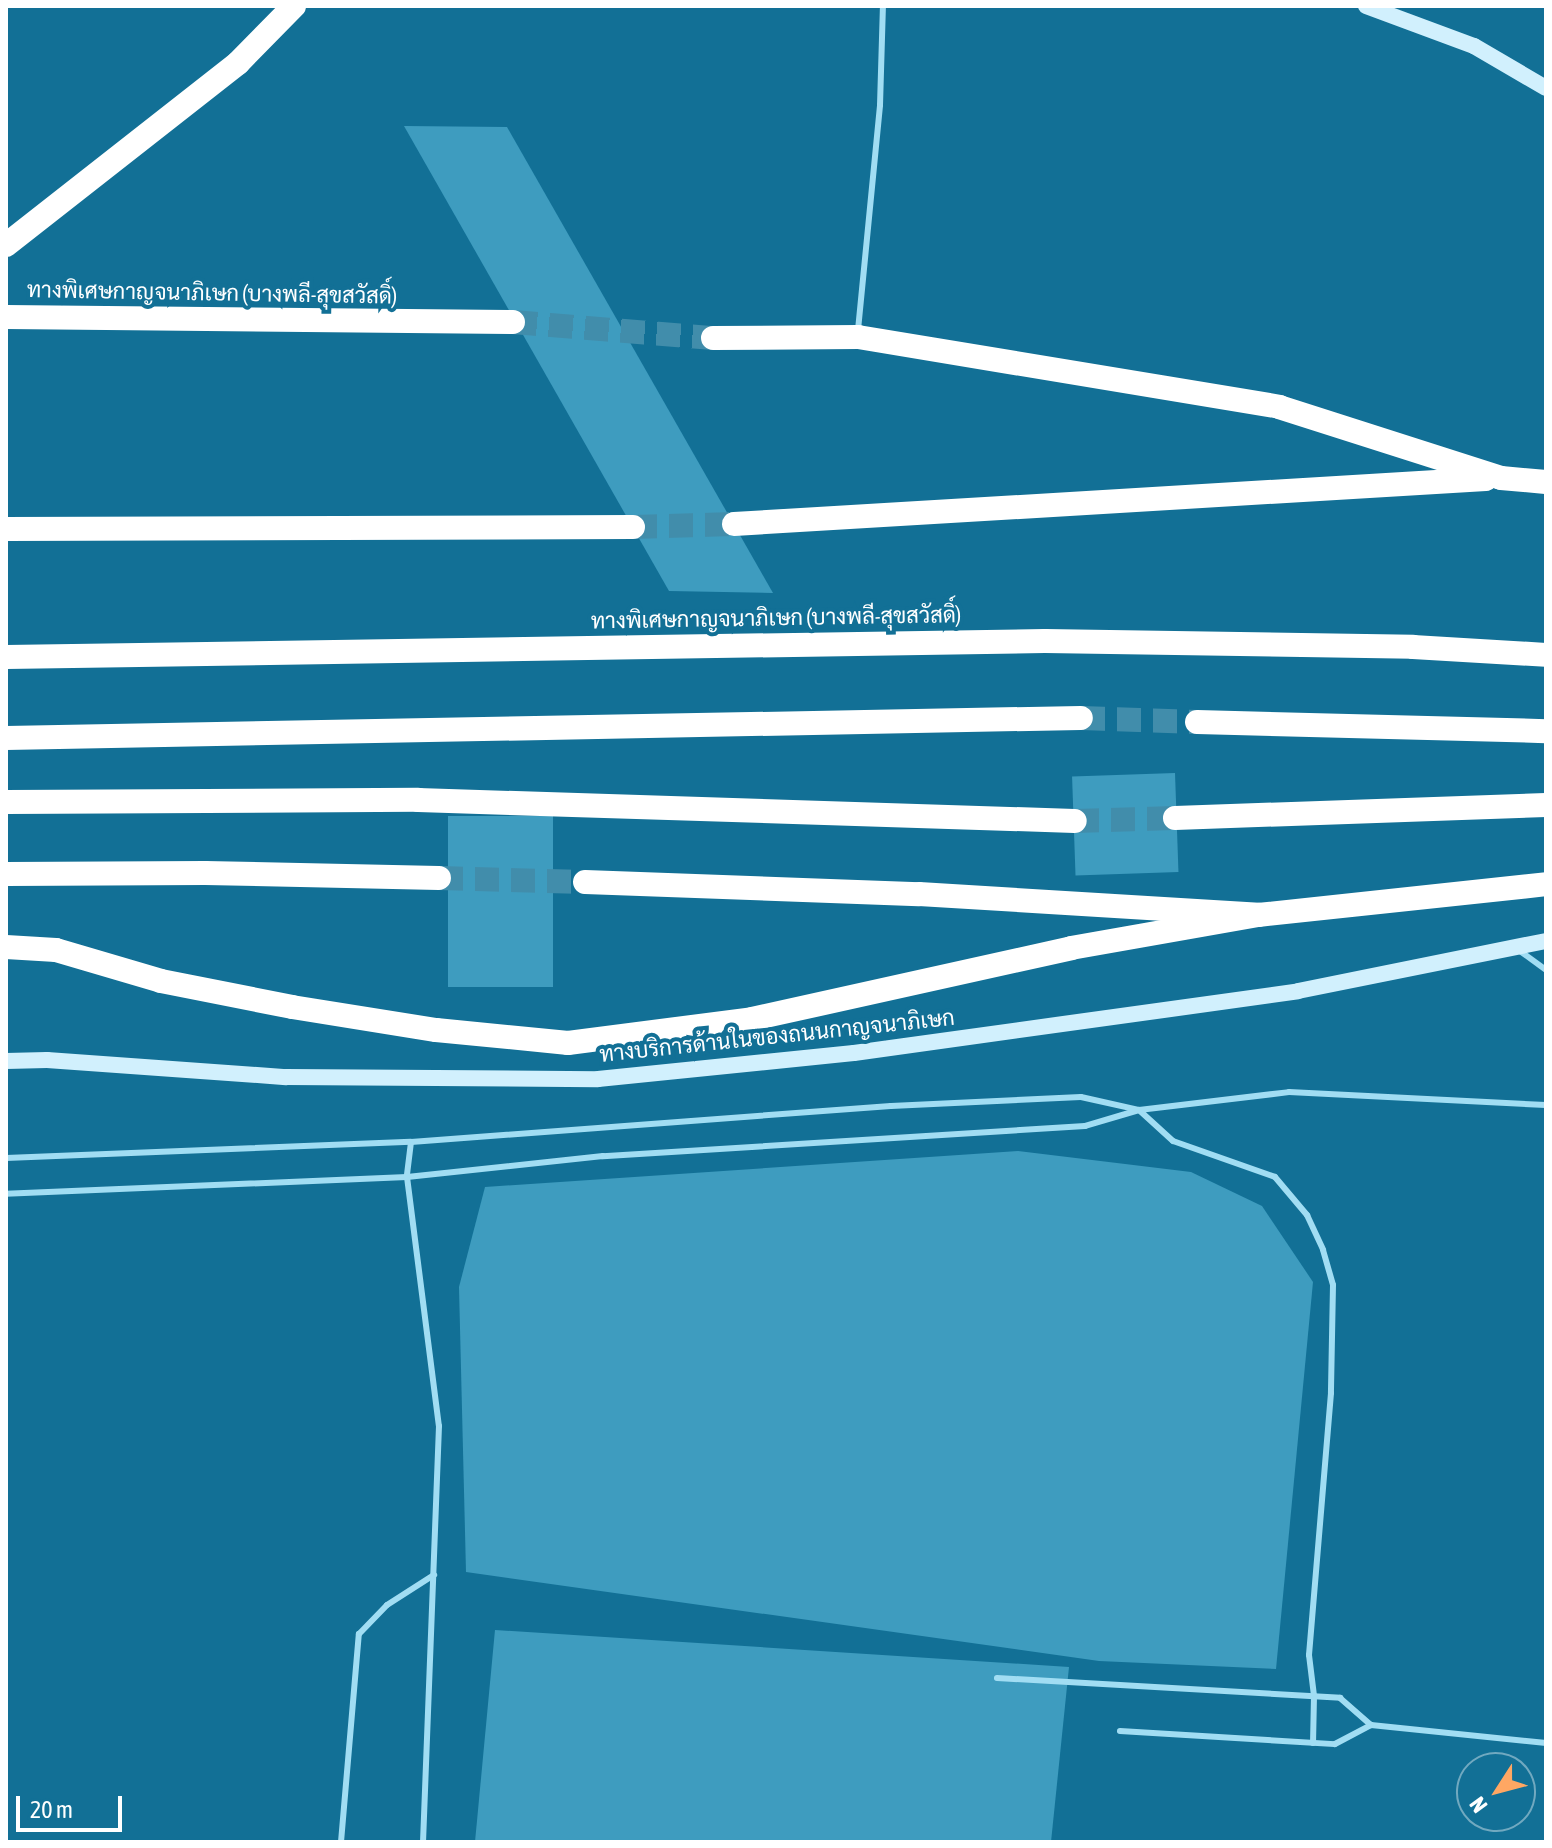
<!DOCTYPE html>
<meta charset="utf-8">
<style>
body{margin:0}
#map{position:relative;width:1552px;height:1848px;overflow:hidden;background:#127096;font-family:"Asap Condensed",Sarabun,sans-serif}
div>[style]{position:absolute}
.building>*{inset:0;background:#3e9cbf;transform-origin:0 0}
.highway-tunnel>*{height:24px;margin-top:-12px;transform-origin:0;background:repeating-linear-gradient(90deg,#418dab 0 24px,transparent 0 36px)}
.lane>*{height:6px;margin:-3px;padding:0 3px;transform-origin:3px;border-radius:3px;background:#a1ddf3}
.secondary>*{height:16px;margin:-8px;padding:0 8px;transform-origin:8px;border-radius:8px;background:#d1f0fd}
.highway>*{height:24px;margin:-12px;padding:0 12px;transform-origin:12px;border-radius:12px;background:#fff}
span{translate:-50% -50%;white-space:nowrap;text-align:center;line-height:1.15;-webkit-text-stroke:8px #127096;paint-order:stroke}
.street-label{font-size:22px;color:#fff}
.frame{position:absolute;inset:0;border:8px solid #fff;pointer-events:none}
.north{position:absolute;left:1456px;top:1752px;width:80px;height:80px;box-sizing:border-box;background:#127096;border:2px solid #71a9c0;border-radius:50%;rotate:234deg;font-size:22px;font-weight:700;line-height:32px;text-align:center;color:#fff}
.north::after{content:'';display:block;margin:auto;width:28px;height:36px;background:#ffa763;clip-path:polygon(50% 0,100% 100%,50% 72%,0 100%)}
.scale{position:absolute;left:16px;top:1796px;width:106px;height:36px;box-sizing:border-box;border:4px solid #fff;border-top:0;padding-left:10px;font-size:24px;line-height:28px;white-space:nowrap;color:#fff;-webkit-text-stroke:6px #127096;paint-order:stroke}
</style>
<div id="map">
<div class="building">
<div style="clip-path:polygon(404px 126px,507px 127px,773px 593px,669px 591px)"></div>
<div style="left:1175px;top:773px;width:99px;height:103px;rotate:88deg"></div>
<div style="left:448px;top:816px;width:105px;height:171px"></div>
<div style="clip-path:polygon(1018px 1151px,1191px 1172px,1262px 1206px,1313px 1282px,1276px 1669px,1099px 1661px,466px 1572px,459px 1287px,485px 1187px)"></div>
<div style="clip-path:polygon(495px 1630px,1069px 1667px,1051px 1842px,475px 1842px)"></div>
</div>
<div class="highway-tunnel">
<div style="left:513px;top:322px;width:201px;rotate:4.6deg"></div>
<div style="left:633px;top:527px;width:101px;rotate:-1.7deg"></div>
<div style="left:1081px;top:718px;width:116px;rotate:2deg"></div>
<div style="left:1075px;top:821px;width:100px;rotate:-1.7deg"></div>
<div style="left:439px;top:878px;width:146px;rotate:1.6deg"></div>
</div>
<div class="lane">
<div style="left:858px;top:330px;width:226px;rotate:-84.4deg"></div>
<div style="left:880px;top:105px;width:99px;rotate:-88.3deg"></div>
<div style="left:1520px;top:951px;width:32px;rotate:36deg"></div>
<div style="left:1139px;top:1110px;width:46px;rotate:42.4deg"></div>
<div style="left:1173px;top:1141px;width:108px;rotate:19.4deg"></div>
<div style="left:1275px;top:1177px;width:50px;rotate:49.9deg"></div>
<div style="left:1307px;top:1215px;width:38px;rotate:65deg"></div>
<div style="left:1323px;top:1250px;width:36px;rotate:74deg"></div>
<div style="left:1333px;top:1285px;width:108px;rotate:91.1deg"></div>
<div style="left:1331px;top:1393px;width:263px;rotate:94.8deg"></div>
<div style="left:1309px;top:1655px;width:41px;rotate:83deg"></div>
<div style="left:1314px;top:1696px;width:47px;rotate:91.2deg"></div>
<div style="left:1139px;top:1110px;width:151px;rotate:-6.8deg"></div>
<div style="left:1289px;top:1092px;width:257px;rotate:2.9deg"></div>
<div style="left:411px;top:1142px;width:35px;rotate:97deg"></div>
<div style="left:407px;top:1177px;width:251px;rotate:82.7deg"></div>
<div style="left:439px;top:1426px;width:416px;rotate:92.2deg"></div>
<div style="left:6px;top:1158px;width:405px;rotate:-2.3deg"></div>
<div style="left:411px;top:1142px;width:481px;rotate:-4.3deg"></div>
<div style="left:891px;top:1106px;width:190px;rotate:-2.7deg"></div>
<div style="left:1081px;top:1097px;width:59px;rotate:12.6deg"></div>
<div style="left:1139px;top:1110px;width:56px;rotate:163.5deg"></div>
<div style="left:1085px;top:1126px;width:483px;rotate:176.4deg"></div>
<div style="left:603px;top:1156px;width:197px;rotate:173.9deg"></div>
<div style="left:407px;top:1177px;width:401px;rotate:177.6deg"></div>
<div style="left:997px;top:1678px;width:344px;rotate:3.3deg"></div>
<div style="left:1340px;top:1698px;width:41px;rotate:41.1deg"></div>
<div style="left:1120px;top:1731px;width:215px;rotate:3.5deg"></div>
<div style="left:1335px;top:1744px;width:41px;rotate:-27.8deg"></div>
<div style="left:1371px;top:1725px;width:176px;rotate:5.9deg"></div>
<div style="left:341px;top:1842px;width:209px;rotate:-85.1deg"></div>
<div style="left:359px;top:1634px;width:40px;rotate:-46deg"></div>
<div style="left:387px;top:1605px;width:56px;rotate:-32.6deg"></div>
</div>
<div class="secondary">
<div style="left:1366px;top:6px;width:115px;rotate:20.3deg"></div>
<div style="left:1474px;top:46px;width:83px;rotate:30.3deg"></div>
<div style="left:6px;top:1061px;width:41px;rotate:-1.4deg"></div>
<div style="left:47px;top:1060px;width:240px;rotate:4.1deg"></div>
<div style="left:286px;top:1077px;width:312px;rotate:0.4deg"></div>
<div style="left:598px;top:1079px;width:257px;rotate:-5.8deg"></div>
<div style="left:854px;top:1053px;width:448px;rotate:-7.9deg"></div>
<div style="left:1298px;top:991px;width:253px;rotate:-11.4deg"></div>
</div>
<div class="highway">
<div style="left:6px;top:245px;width:295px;rotate:-38.1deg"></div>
<div style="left:238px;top:63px;width:80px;rotate:-45.5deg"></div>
<div style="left:6px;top:317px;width:507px;rotate:0.57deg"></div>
<div style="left:713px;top:338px;width:145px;rotate:-0.4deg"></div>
<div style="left:858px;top:337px;width:427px;rotate:9.4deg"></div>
<div style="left:1279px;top:407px;width:233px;rotate:17.7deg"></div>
<div style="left:1501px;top:478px;width:45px;rotate:5.1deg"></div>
<div style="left:734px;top:524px;width:753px;rotate:-3.42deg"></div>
<div style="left:6px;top:529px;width:627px;rotate:-0.18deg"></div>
<div style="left:6px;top:657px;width:1039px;rotate:-0.88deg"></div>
<div style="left:1045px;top:641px;width:368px;rotate:0.9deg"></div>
<div style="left:1413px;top:647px;width:133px;rotate:3.4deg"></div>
<div style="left:1197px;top:722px;width:349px;rotate:1.5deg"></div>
<div style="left:6px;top:738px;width:1075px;rotate:-1.07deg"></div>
<div style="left:6px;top:802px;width:412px;rotate:-0.3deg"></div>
<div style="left:418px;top:800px;width:657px;rotate:1.83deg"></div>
<div style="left:1175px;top:818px;width:371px;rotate:-2deg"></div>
<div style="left:6px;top:874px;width:199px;rotate:-0.3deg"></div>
<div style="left:205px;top:873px;width:234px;rotate:1.2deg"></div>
<div style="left:585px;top:882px;width:334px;rotate:2.1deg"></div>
<div style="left:919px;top:894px;width:340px;rotate:3.5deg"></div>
<div style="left:1258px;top:915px;width:290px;rotate:-6.1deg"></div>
<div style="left:6px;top:947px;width:50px;rotate:3.4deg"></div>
<div style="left:56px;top:950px;width:109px;rotate:16.4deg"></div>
<div style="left:161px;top:981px;width:134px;rotate:11.2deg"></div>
<div style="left:292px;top:1007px;width:146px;rotate:9.1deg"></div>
<div style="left:436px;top:1030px;width:133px;rotate:5.6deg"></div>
<div style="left:568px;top:1043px;width:186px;rotate:-7.4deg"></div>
<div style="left:752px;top:1019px;width:327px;rotate:-12.5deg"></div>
<div style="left:1071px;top:948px;width:190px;rotate:-10deg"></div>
</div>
<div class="street-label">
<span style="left:212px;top:293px;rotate:1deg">ทางพิเศษกาญจนาภิเษก (บางพลี-สุขสวัสดิ์)</span>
<span style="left:776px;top:618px;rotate:-1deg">ทางพิเศษกาญจนาภิเษก (บางพลี-สุขสวัสดิ์)</span>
<span style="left:777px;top:1036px;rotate:-6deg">ทางบริการด้านในของถนนกาญจนาภิเษก</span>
</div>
<div class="frame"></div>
<div class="north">N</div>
<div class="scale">20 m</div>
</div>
